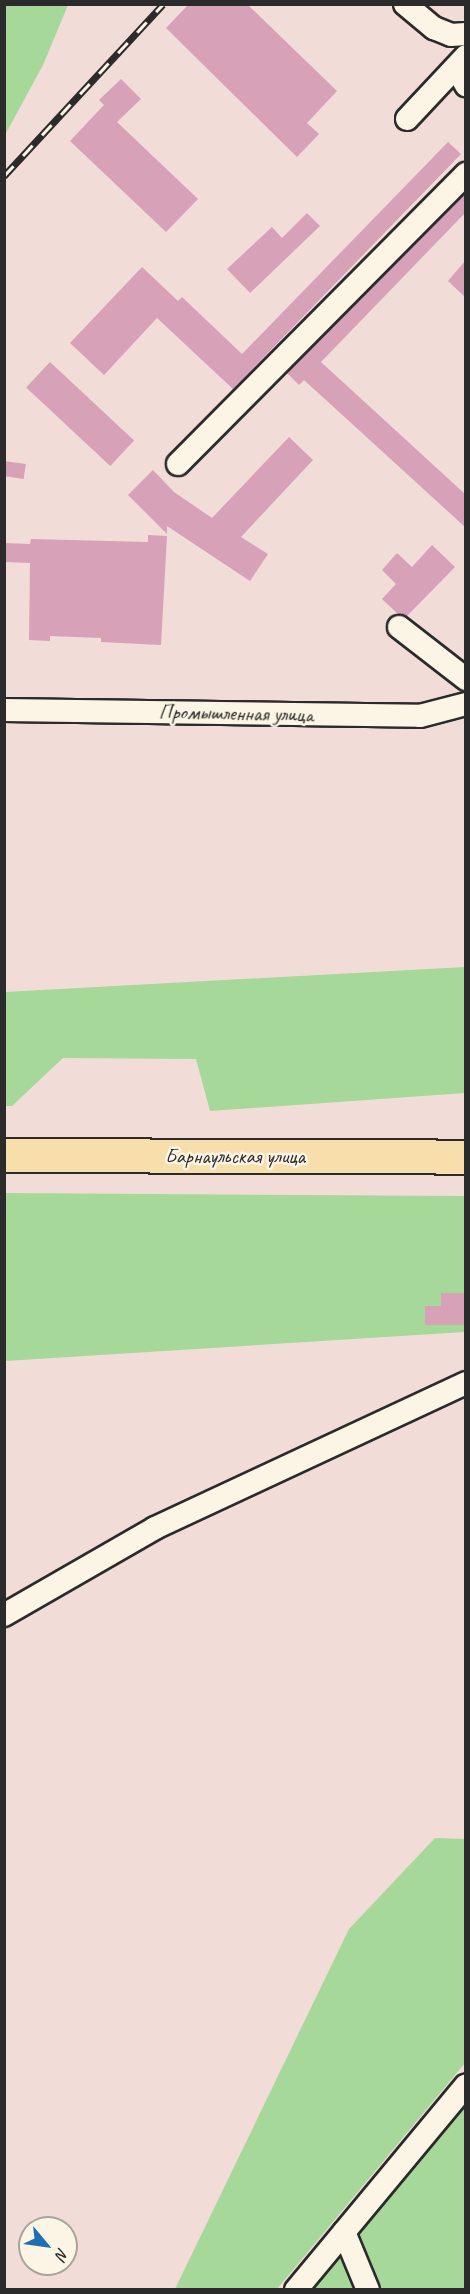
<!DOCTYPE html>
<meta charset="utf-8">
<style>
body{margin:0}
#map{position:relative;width:470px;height:2294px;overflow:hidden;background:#f1dcd8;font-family:Caveat,sans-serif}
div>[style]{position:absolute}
.green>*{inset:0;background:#a6d89a}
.building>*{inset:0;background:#d7a1b8;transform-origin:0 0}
.roads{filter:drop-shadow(2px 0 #2b2b2b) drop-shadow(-2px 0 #2b2b2b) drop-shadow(0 2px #2b2b2b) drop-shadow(0 -2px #2b2b2b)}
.minor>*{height:22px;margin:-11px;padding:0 11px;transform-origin:11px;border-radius:11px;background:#fcf5e5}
.highway>*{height:33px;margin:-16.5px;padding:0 16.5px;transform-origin:16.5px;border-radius:16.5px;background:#f8deab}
.rail>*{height:7px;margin-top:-3.5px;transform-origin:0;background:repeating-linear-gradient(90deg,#fcf5e5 0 14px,#2b2b2b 0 28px);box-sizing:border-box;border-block:2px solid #2b2b2b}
span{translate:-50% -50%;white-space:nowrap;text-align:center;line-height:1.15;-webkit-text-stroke:5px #fcf5e5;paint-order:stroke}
.street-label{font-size:21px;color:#2b2b2b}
.frame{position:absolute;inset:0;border:6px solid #2b2b2b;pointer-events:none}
.north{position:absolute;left:18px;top:2216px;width:60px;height:60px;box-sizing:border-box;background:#fcf5e5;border:2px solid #a8a49b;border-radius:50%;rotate:119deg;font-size:16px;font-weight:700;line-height:24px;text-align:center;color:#2b2b2b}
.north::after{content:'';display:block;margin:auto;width:21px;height:27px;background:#1f6fb2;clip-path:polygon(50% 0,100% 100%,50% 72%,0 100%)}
</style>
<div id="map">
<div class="green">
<div style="clip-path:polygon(5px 4px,68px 5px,43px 65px,5px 135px)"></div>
<div style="clip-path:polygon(465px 967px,465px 1093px,210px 1111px,196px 1059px,63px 1058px,12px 1106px,5px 1106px,5px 992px)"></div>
<div style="clip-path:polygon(4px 1193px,465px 1196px,465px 1332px,5px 1361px)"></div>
<div style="clip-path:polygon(435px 1838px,465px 1839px,465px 2063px,277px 2289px,175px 2289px,349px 1929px)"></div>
<div style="clip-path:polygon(465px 2101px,465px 2289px,313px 2289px)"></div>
</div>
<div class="building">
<div style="clip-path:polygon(189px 4px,247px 4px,337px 91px,307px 123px,319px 134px,297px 157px,166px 28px)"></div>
<div style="clip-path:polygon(121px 79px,141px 99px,117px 122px,198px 199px,166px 232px,70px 141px,104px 105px,99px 100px)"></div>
<div style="clip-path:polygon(448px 142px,461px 154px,233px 389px,157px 318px,104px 375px,70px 343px,142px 267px,178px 301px,182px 297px,242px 354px)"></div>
<div style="clip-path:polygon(465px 194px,465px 213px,321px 362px,465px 494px,465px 527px,304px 380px,299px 385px,287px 373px)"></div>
<div style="clip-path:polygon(307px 213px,320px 226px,250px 293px,227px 269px,272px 227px,282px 238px)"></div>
<div style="clip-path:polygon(465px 261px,465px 297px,448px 281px)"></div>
<div style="left:50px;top:362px;width:115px;height:35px;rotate:43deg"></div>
<div style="clip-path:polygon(289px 437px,313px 460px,241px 537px,268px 554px,250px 581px,167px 526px,167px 534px,128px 495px,153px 470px,174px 492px,212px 518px)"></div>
<div style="left:4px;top:461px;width:22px;height:15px;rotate:8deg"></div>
<div style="clip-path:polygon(148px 535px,167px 536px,161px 645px,101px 642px,101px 638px,50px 636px,50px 641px,29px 640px,30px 563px,4px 562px,4px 543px,30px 544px,31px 539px,148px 542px)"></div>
<div style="clip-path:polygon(432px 545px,455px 567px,407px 616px,398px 614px,382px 599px,396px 584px,382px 570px,397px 553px,412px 567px)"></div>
<div style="clip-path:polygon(441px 1293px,465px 1293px,465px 1325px,425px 1325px,425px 1306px,441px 1306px)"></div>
</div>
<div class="roads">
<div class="minor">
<div style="left:405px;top:4px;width:38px;rotate:40deg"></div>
<div style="left:434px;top:28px;width:18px;rotate:22deg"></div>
<div style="left:451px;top:35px;width:15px;rotate:-4deg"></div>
<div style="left:456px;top:67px;width:21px;rotate:61deg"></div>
<div style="left:407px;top:119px;width:86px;rotate:-46.9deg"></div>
<div style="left:178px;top:464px;width:409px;rotate:-45.2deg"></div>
<div style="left:399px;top:627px;width:85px;rotate:37.8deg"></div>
<div style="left:4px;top:710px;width:416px;rotate:0.8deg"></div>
<div style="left:420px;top:716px;width:48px;rotate:-14.6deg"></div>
<div style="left:4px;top:1615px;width:174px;rotate:-29.9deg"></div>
<div style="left:155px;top:1528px;width:343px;rotate:-25deg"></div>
<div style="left:344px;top:2232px;width:63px;rotate:67.5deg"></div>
<div style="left:296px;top:2290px;width:266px;rotate:-50.3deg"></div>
</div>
<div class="highway">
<div style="left:4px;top:1155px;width:462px;rotate:0.2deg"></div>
</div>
</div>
<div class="rail">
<div style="left:4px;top:176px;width:234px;rotate:-47.2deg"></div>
</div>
<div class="street-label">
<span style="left:236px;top:713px;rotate:1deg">Промышленная улица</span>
<span style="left:235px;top:1156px">Барнаульская улица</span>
</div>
<div class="frame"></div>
<div class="north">N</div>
</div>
